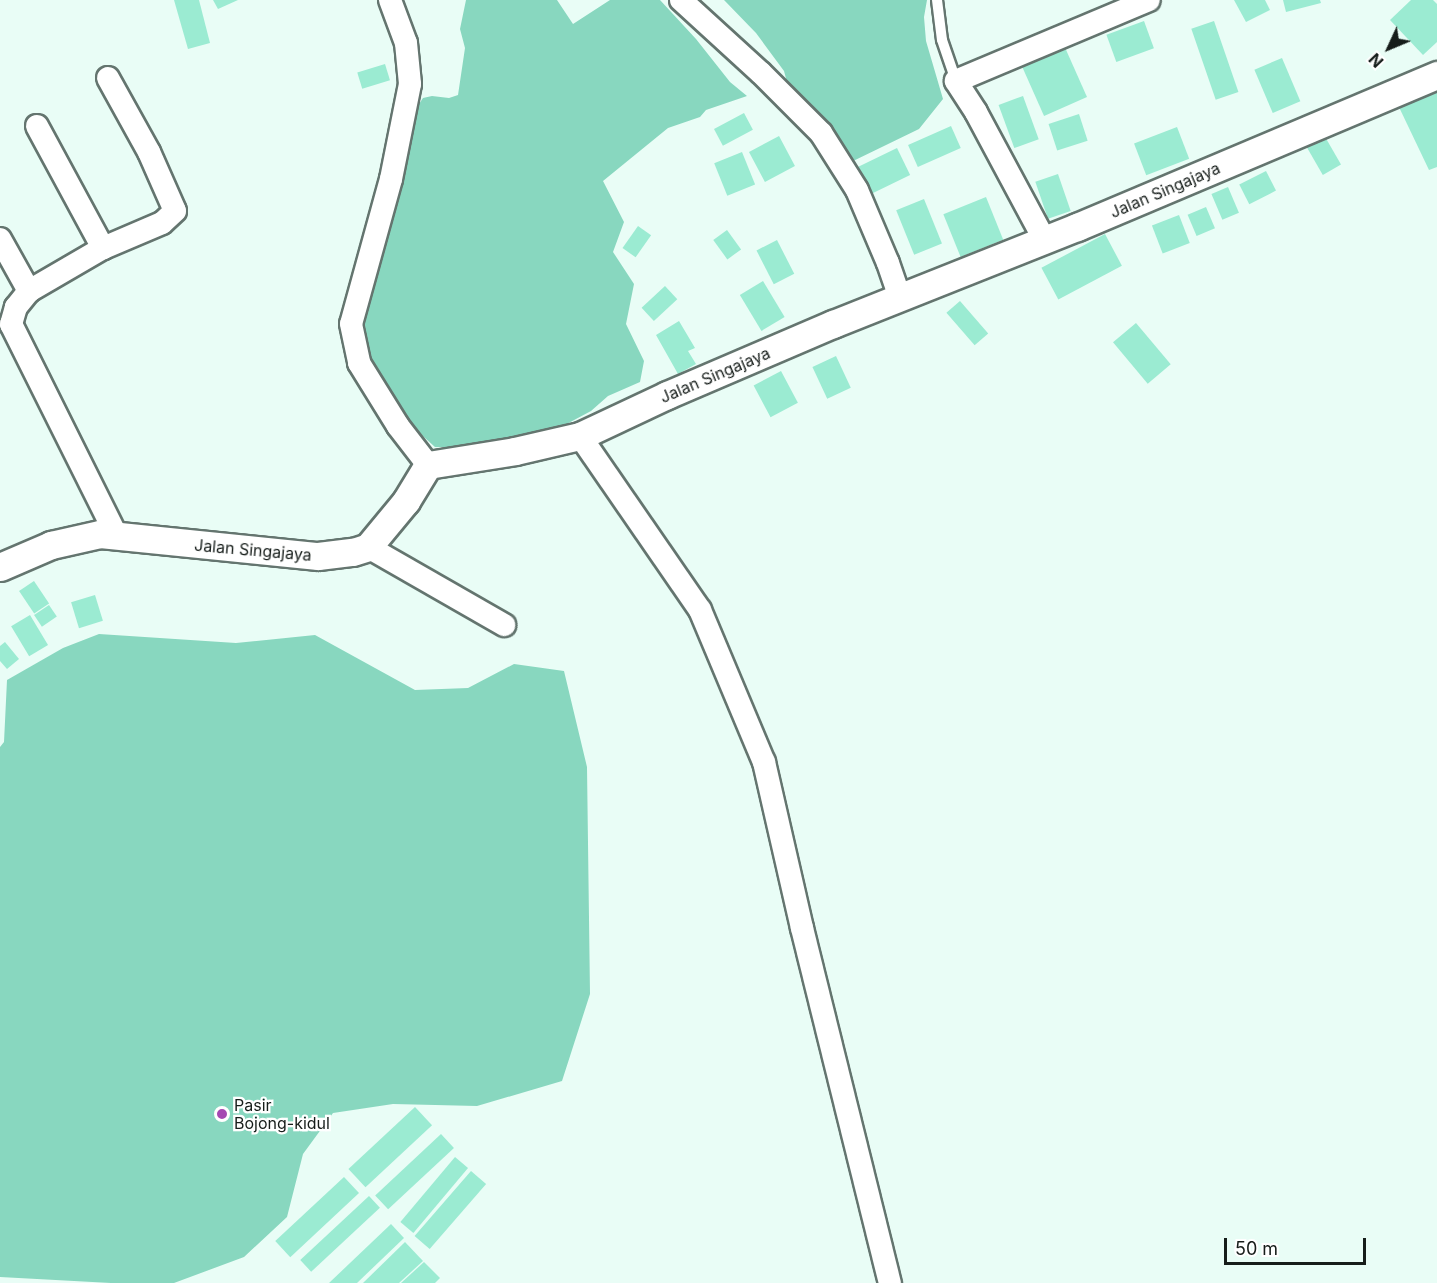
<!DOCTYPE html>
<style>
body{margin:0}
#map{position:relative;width:1437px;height:1283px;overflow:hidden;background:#e9fdf6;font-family:Inter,sans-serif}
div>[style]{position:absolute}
.forest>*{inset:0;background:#88d7bf}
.building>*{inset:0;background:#9bebd2;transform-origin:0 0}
.roads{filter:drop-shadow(2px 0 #64756f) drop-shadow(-2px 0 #64756f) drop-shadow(0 2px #64756f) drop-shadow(0 -2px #64756f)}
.service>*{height:10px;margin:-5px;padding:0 5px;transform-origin:5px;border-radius:5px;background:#fff}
.minor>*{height:22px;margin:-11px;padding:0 11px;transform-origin:11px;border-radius:11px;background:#fff}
.tertiary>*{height:27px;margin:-13.5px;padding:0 13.5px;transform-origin:13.5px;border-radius:13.5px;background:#fff}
.dots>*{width:16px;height:16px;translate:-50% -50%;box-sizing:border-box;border:3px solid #fff;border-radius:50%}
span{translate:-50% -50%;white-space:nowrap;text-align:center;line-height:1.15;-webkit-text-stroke:4.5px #fff;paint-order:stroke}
.street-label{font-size:16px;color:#161d1a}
.poi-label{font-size:16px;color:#161d1a}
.left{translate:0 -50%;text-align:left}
.north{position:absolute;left:1359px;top:18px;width:60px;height:60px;-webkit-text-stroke:4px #fff;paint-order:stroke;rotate:226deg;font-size:16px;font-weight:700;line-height:24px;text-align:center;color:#161d1a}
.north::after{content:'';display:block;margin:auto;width:21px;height:27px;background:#161d1a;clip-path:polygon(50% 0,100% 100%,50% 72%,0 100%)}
.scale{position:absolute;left:1224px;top:1238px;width:142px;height:27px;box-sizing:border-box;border:3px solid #161d1a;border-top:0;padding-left:8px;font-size:18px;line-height:21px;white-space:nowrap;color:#161d1a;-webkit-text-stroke:4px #fff;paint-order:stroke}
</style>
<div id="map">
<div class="forest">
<div style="clip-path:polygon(466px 0,557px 0,573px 24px,610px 0,660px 0,696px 39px,730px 82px,747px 96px,706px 110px,700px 117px,668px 128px,603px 181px,624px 222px,613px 252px,634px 284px,626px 324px,644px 361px,640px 382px,608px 396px,591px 411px,561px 427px,480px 448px,435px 447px,415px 429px,373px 370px,361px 337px,362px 309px,409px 119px,423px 98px,432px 96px,449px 98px,458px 95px,465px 48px,460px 29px)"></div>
<div style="clip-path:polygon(724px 0,927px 0,924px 17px,926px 41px,943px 99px,919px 129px,849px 163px,788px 86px,784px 71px,756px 33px)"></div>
<div style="clip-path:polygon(99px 634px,236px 643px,315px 635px,415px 690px,468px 688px,514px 664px,564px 671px,587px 767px,590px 994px,562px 1081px,477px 1106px,393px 1104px,333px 1113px,303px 1154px,287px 1217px,244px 1257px,174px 1283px,111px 1283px,0 1277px,0 747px,4px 742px,7px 680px,63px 648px)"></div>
</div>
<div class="building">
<div style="clip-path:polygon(174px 0,199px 0,210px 43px,188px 49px)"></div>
<div style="clip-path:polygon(213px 0,238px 0,218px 9px)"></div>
<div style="clip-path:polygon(1234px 0,1265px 0,1270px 10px,1246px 22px)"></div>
<div style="clip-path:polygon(1283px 0,1320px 0,1321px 3px,1286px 12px)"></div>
<div style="clip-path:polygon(1411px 0,1433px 0,1437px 4px,1437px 42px,1423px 55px,1390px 20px)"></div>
<div style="left:1144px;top:21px;width:29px;height:40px;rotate:70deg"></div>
<div style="left:1214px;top:21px;width:75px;height:24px;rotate:71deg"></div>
<div style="left:1063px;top:43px;width:59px;height:47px;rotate:66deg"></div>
<div style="left:1282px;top:58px;width:47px;height:30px;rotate:67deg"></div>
<div style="left:385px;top:64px;width:17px;height:29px;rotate:73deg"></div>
<div style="clip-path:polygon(1437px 87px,1437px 167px,1429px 170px,1398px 105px)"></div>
<div style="left:1023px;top:96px;width:46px;height:26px;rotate:70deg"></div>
<div style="left:744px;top:113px;width:19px;height:34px;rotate:62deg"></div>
<div style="left:1079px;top:114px;width:28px;height:32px;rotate:72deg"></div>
<div style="left:951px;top:126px;width:24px;height:47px;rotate:66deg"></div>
<div style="left:1177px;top:127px;width:34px;height:46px;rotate:69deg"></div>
<div style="left:1324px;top:135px;width:34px;height:21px;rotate:60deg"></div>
<div style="left:779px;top:136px;width:34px;height:34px;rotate:62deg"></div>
<div style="left:897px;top:148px;width:30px;height:43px;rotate:64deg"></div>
<div style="left:742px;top:152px;width:35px;height:30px;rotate:68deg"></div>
<div style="left:1266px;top:171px;width:22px;height:30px;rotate:63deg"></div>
<div style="left:1058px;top:174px;width:39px;height:24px;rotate:71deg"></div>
<div style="left:1228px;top:187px;width:28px;height:18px;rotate:67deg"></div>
<div style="left:986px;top:197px;width:46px;height:46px;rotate:68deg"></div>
<div style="left:924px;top:199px;width:48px;height:30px;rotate:68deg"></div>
<div style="left:1206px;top:207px;width:23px;height:20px;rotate:67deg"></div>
<div style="left:1179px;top:215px;width:30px;height:29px;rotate:69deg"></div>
<div style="left:638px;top:226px;width:16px;height:27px;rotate:35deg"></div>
<div style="left:727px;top:230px;width:24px;height:17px;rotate:54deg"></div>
<div style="left:1105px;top:234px;width:36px;height:72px;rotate:62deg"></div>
<div style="left:777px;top:240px;width:38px;height:23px;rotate:63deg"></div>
<div style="left:763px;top:281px;width:42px;height:27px;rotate:59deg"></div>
<div style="left:665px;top:286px;width:18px;height:32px;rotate:47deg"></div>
<div style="left:960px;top:301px;width:43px;height:18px;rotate:49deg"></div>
<div style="clip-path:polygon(679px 321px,695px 348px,688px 351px,696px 364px,678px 374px,656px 335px)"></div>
<div style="left:1136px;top:323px;width:54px;height:30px;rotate:50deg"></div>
<div style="left:836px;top:356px;width:35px;height:26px;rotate:65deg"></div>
<div style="left:781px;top:371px;width:36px;height:31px;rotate:62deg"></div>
<div style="left:34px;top:581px;width:27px;height:18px;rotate:56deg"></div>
<div style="left:95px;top:595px;width:27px;height:25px;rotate:73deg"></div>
<div style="left:49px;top:605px;width:14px;height:18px;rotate:56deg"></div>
<div style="left:30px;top:615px;width:35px;height:22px;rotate:59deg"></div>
<div style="clip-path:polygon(5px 642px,19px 659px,7px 669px,0 661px,0 646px)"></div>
<div style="left:415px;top:1107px;width:25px;height:91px;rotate:47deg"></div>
<div style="left:441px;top:1134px;width:19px;height:90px;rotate:47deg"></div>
<div style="left:455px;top:1157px;width:17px;height:85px;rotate:40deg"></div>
<div style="left:471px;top:1171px;width:20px;height:86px;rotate:41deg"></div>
<div style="left:344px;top:1177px;width:22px;height:94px;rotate:47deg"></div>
<div style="left:369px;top:1196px;width:16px;height:94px;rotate:47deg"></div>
<div style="clip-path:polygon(391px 1224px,404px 1238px,357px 1283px,329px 1283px)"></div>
<div style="clip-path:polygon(405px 1242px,423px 1261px,399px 1283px,363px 1283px)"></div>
<div style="clip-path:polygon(424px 1262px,440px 1278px,435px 1283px,401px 1283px)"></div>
</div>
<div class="roads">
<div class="service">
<div style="left:937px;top:0;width:40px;rotate:82.9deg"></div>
<div style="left:942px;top:40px;width:43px;rotate:71.1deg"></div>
</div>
<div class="minor">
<div style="left:390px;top:0;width:46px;rotate:69.6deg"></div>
<div style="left:406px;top:43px;width:41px;rotate:84.4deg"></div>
<div style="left:410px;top:84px;width:97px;rotate:101.3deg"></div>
<div style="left:391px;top:179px;width:150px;rotate:105.4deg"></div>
<div style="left:351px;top:324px;width:40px;rotate:78deg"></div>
<div style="left:359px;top:363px;width:74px;rotate:58.2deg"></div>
<div style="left:398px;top:426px;width:49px;rotate:52.4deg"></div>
<div style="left:681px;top:0;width:108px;rotate:42.4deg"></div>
<div style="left:761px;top:73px;width:85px;rotate:45deg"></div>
<div style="left:821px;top:133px;width:67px;rotate:57.7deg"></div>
<div style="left:857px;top:190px;width:79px;rotate:67deg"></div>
<div style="left:888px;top:263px;width:37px;rotate:71deg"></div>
<div style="left:108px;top:78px;width:85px;rotate:61deg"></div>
<div style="left:149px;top:152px;width:64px;rotate:66.2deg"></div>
<div style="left:175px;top:211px;width:18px;rotate:137deg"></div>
<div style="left:162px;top:223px;width:64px;rotate:157deg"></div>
<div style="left:103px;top:248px;width:86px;rotate:149.8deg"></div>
<div style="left:29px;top:291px;width:21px;rotate:129deg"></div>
<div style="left:16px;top:307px;width:18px;rotate:106deg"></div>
<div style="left:11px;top:324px;width:236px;rotate:63.5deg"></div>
<div style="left:37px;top:126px;width:139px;rotate:61.6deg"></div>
<div style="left:0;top:239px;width:60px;rotate:60.9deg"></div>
<div style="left:1044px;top:239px;width:144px;rotate:-118.2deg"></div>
<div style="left:976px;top:112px;width:37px;rotate:-123deg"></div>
<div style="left:956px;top:81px;width:209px;rotate:-22.8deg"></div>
<div style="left:580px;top:436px;width:211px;rotate:55.4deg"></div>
<div style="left:700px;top:610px;width:165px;rotate:67.2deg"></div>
<div style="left:764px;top:762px;width:170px;rotate:77.1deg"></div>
<div style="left:802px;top:928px;width:366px;rotate:76.1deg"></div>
<div style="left:368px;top:547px;width:157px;rotate:29.8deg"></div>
</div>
<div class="tertiary">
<div style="left:0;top:567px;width:56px;rotate:-23.3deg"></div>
<div style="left:51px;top:545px;width:50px;rotate:-12.7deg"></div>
<div style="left:100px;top:534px;width:219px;rotate:5.8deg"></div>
<div style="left:318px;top:556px;width:35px;rotate:-7deg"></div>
<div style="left:353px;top:552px;width:16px;rotate:-18deg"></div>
<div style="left:368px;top:547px;width:60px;rotate:-50.4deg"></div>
<div style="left:406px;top:501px;width:42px;rotate:-58.6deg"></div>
<div style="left:428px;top:465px;width:88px;rotate:-9.1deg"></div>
<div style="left:515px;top:451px;width:67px;rotate:-13deg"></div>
<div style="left:580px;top:436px;width:96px;rotate:-25.2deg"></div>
<div style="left:667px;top:395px;width:181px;rotate:-23.2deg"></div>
<div style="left:833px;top:324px;width:263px;rotate:-21.7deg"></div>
<div style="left:1077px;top:227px;width:391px;rotate:-22.9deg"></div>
</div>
</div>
<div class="dots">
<div style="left:222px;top:1114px;background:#a548b2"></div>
</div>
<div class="street-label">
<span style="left:1165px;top:190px;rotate:-23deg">Jalan Singajaya</span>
<span style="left:715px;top:375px;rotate:-23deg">Jalan Singajaya</span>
<span style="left:253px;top:550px;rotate:5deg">Jalan Singajaya</span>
</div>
<div class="poi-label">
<span class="left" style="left:234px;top:1114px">Pasir<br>Bojong-kidul</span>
</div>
<div class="north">N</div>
<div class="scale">50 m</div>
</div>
